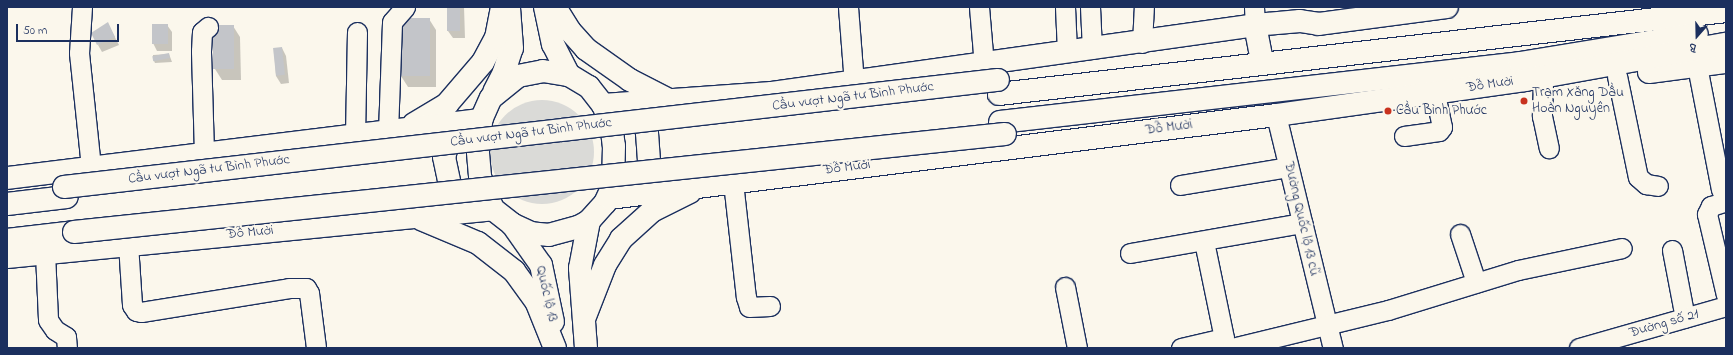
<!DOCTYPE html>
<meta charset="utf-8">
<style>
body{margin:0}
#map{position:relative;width:1733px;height:355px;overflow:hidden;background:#fbf7ec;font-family:"Indie Flower",sans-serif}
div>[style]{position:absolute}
.green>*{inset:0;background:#dadad7}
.round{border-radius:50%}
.shadow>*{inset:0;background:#0003}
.building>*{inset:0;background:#c3c5c9;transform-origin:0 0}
.roads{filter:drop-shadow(1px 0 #1b2f5e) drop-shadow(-1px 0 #1b2f5e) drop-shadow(0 1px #1b2f5e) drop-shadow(0 -1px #1b2f5e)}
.minor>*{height:19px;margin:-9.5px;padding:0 9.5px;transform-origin:9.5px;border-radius:9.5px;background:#fbf7ec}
.highway>*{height:22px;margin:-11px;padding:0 11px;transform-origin:11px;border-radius:11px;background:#fbf7ec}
.bridges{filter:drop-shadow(1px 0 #1b2f5e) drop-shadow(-1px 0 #1b2f5e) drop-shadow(0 1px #1b2f5e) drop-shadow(0 -1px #1b2f5e)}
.highway-bridge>*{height:22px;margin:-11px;padding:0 11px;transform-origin:11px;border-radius:11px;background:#fbf7ec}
.dots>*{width:11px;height:11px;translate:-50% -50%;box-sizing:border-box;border:2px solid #fbf7ec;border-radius:50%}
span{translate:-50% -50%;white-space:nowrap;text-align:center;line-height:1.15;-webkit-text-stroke:4px #fbf7ec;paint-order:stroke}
.street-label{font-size:14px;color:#1b2f5e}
.poi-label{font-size:14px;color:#1b2f5e}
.left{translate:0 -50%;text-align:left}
.frame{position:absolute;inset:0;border:8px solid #1b2f5e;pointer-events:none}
.north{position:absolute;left:1677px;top:16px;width:40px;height:40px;-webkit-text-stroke:3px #fbf7ec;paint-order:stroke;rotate:200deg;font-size:11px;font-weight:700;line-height:16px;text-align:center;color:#1b2f5e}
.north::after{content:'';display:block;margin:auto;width:14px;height:18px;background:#1b2f5e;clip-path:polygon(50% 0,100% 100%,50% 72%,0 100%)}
.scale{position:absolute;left:16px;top:24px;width:103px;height:18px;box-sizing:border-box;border:2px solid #1b2f5e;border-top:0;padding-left:5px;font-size:12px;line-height:14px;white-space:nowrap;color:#1b2f5e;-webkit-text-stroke:3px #fbf7ec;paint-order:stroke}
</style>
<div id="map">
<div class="green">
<div class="round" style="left:490px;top:100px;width:104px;height:104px"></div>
</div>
<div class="shadow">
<div style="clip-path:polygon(448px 7px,464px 7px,465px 38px,453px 38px,448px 31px)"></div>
<div style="clip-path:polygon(429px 19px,436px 30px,436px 87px,408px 87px,401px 76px)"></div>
<div style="clip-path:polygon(108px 24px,119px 45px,102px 52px,98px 45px)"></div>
<div style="clip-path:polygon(167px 25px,172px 32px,172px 51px,157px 51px,153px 43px)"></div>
<div style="clip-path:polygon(214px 26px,233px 26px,240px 37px,241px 80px,222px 80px,215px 69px)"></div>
<div style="clip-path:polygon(282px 48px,286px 56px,289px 83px,281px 84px,276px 76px,274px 49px)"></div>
<div style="clip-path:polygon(169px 54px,172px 62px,155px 63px,153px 59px,153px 55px)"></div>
</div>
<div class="building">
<div style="left:447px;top:7px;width:13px;height:24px"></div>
<div style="left:400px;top:18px;width:30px;height:58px"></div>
<div style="clip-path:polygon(108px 22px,115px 37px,97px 45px,91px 33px)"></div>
<div style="left:152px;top:24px;width:16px;height:20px"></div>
<div style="left:213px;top:25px;width:21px;height:44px"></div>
<div style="left:282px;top:47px;width:28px;height:9px;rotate:84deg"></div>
<div style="left:169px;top:53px;width:5px;height:17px;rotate:79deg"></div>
</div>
<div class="roads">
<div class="minor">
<div style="left:82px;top:7px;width:46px;rotate:93.7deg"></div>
<div style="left:79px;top:53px;width:115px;rotate:84deg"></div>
<div style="left:848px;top:7px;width:76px;rotate:85.5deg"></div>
<div style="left:979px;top:7px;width:58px;rotate:85.1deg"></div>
<div style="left:1065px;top:7px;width:44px;rotate:87.4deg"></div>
<div style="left:1090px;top:7px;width:42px;rotate:87.3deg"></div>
<div style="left:1254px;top:7px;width:18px;rotate:87deg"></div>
<div style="left:1142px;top:43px;width:36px;rotate:-87deg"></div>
<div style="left:1697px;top:66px;width:125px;rotate:79deg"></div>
<div style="left:1721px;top:189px;width:14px;rotate:69deg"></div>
<div style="left:1617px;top:76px;width:103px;rotate:78.3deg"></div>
<div style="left:1638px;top:177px;width:11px;rotate:41deg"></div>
<div style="left:1646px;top:184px;width:12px;rotate:9deg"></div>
<div style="left:1543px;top:83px;width:33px;rotate:92deg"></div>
<div style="left:1542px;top:116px;width:33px;rotate:78deg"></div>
<div style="left:1276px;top:115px;width:240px;rotate:76.3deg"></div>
<div style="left:388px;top:132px;width:110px;rotate:-87.9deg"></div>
<div style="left:392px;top:22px;width:20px;rotate:-49deg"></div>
<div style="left:355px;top:136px;width:104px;rotate:-88.9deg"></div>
<div style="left:1404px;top:136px;width:35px;rotate:-8deg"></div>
<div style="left:1439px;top:131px;width:5px;rotate:-53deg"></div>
<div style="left:1442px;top:127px;width:35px;rotate:-102deg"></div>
<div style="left:204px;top:153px;width:102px;rotate:-91.7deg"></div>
<div style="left:201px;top:51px;width:19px;rotate:-87deg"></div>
<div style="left:202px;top:32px;width:8px;rotate:-40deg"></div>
<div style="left:733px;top:182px;width:116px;rotate:83.6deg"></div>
<div style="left:746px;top:297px;width:10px;rotate:73deg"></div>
<div style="left:749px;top:307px;width:21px;rotate:-3deg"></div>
<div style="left:1180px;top:185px;width:109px;rotate:-9.5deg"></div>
<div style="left:1724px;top:202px;width:14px;rotate:163deg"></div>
<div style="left:1711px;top:206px;width:9px;rotate:117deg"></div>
<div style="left:1707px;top:214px;width:83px;rotate:76.8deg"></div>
<div style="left:1460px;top:234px;width:51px;rotate:71.6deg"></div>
<div style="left:128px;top:244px;width:61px;rotate:86.2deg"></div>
<div style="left:132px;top:305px;width:7px;rotate:56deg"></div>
<div style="left:136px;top:311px;width:5px;rotate:11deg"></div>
<div style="left:141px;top:312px;width:150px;rotate:-9.2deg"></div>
<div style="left:289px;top:288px;width:17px"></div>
<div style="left:306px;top:288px;width:6px;rotate:59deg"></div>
<div style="left:309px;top:293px;width:55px;rotate:82.7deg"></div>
<div style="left:1672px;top:250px;width:69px;rotate:79.2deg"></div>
<div style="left:45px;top:253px;width:67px;rotate:87.4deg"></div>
<div style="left:48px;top:320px;width:12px;rotate:55deg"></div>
<div style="left:55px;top:330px;width:13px;rotate:32deg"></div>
<div style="left:66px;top:337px;width:11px;rotate:85deg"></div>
<div style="left:1130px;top:253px;width:175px;rotate:-9.9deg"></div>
<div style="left:1065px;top:287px;width:62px;rotate:78.9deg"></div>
<div style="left:1181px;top:348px;width:44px;rotate:-13.1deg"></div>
<div style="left:1224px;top:338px;width:99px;rotate:-101.7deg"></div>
<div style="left:1232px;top:348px;width:161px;rotate:-13.7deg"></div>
<div style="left:1388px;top:310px;width:136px;rotate:-17.1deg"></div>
<div style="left:1518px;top:270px;width:106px;rotate:-11.9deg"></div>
<div style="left:1579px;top:348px;width:153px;rotate:-15.9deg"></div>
</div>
<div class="highway">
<div style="left:545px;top:7px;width:38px;rotate:78deg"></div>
<div style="left:553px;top:44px;width:35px;rotate:63deg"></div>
<div style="left:555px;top:7px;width:28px;rotate:58deg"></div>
<div style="left:570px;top:31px;width:24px;rotate:48deg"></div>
<div style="left:586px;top:49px;width:54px;rotate:35.2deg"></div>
<div style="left:630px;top:80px;width:46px;rotate:27.1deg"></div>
<div style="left:1255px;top:25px;width:38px;rotate:79deg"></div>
<div style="left:543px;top:71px;width:26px;rotate:9deg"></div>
<div style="left:569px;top:75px;width:23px;rotate:31deg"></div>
<div style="left:589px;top:87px;width:23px;rotate:52deg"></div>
<div style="left:603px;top:105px;width:20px;rotate:66deg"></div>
<div style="left:611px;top:123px;width:23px;rotate:83deg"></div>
<div style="left:614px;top:146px;width:40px;rotate:91.4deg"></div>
<div style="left:613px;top:186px;width:19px;rotate:115deg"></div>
<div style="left:605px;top:203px;width:24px;rotate:132deg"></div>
<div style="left:589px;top:221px;width:13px;rotate:151deg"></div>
<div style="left:578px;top:227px;width:30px;rotate:165deg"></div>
<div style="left:549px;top:235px;width:18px;rotate:-174deg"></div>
<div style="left:531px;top:233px;width:21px;rotate:-155deg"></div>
<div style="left:512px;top:224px;width:24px;rotate:-142deg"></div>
<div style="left:493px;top:209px;width:35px;rotate:-112deg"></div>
<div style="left:480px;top:176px;width:25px;rotate:-95deg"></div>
<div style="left:478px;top:151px;width:31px;rotate:-84deg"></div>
<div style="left:481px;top:120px;width:24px;rotate:-66deg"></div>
<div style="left:491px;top:98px;width:35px;rotate:-39deg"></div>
<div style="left:518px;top:76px;width:25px;rotate:-11deg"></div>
<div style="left:1649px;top:72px;width:78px;rotate:-7.4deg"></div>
<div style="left:494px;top:92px;width:22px;rotate:-63deg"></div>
<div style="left:504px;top:72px;width:25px;rotate:-72deg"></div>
<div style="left:512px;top:48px;width:40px;rotate:-94.3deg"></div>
<div style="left:999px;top:94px;width:732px;rotate:-6.51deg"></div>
<div style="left:603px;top:105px;width:169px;rotate:-4.1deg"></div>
<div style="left:772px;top:93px;width:488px;rotate:-8deg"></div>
<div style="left:1255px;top:25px;width:45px;rotate:-5.1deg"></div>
<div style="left:1300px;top:21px;width:19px;rotate:9deg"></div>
<div style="left:1319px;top:24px;width:129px;rotate:-7.6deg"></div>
<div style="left:632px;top:107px;width:18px;rotate:47deg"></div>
<div style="left:644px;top:120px;width:13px;rotate:77deg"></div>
<div style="left:647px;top:133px;width:56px;rotate:85.9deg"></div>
<div style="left:1000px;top:122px;width:523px;rotate:-6.47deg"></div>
<div style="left:1520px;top:63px;width:179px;rotate:-9.3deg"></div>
<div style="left:414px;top:124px;width:39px;rotate:-31deg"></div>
<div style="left:447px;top:104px;width:55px;rotate:-49.4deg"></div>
<div style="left:483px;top:62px;width:27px;rotate:-62deg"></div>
<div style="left:496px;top:38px;width:32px;rotate:-79deg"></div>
<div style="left:452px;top:126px;width:32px;rotate:104deg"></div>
<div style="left:444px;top:157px;width:35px;rotate:78deg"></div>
<div style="left:451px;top:191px;width:20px;rotate:57deg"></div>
<div style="left:7px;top:178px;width:478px;rotate:-7deg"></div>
<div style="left:609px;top:198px;width:672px;rotate:-7.09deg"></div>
<div style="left:1276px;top:115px;width:251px;rotate:-8deg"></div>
<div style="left:1525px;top:80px;width:204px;rotate:-10.2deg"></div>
<div style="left:7px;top:204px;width:60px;rotate:-6.7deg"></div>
<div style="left:421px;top:219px;width:62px;rotate:22.8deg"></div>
<div style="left:478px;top:243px;width:46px;rotate:37.9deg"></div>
<div style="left:514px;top:271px;width:37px;rotate:54deg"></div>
<div style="left:536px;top:301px;width:51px;rotate:68deg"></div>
<div style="left:512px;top:224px;width:50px;rotate:54.7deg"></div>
<div style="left:541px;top:265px;width:58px;rotate:78.1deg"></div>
<div style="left:7px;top:240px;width:67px;rotate:-6.8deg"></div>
<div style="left:7px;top:257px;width:488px;rotate:-5.6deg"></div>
<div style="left:584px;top:319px;width:58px;rotate:-68.7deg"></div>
<div style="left:605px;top:265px;width:31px;rotate:-58deg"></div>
<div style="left:621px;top:239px;width:42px;rotate:-42.1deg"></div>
<div style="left:652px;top:211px;width:42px;rotate:-26.6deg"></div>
<div style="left:586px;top:348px;width:80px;rotate:-94.3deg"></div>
<div style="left:580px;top:268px;width:48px;rotate:-79.2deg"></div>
</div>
</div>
<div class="bridges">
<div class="highway-bridge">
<div style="left:64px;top:187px;width:940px;rotate:-6.54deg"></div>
<div style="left:74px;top:232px;width:936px;rotate:-6.01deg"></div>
</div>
</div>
<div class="dots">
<div style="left:1524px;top:101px;background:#c8321e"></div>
<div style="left:1388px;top:111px;background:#c8321e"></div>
</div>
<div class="street-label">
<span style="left:1490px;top:85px;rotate:-8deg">Đỗ Mười</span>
<span style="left:853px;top:97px;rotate:-7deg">Cầu vượt Ngã tư Bình Phước</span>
<span style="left:1169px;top:128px;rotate:-7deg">Đỗ Mười</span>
<span style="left:531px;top:133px;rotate:-7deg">Cầu vượt Ngã tư Bình Phước</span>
<span style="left:847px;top:168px;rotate:-7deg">Đỗ Mười</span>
<span style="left:209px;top:170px;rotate:-7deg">Cầu vượt Ngã tư Bình Phước</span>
<span style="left:1301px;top:219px;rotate:77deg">Đường Quốc lộ 13 cũ</span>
<span style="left:250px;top:233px;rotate:-5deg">Đỗ Mười</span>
<span style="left:546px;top:294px;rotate:77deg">Quốc lộ 13</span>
<span style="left:1664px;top:324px;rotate:-16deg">Đường số 21</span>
</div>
<div class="poi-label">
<span class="left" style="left:1532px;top:101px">Trạm Xăng Dầu<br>Hoàn Nguyên</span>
<span class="left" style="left:1396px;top:111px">Cầu Bình Phước</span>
</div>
<div class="frame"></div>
<div class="north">B</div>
<div class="scale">50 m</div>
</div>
